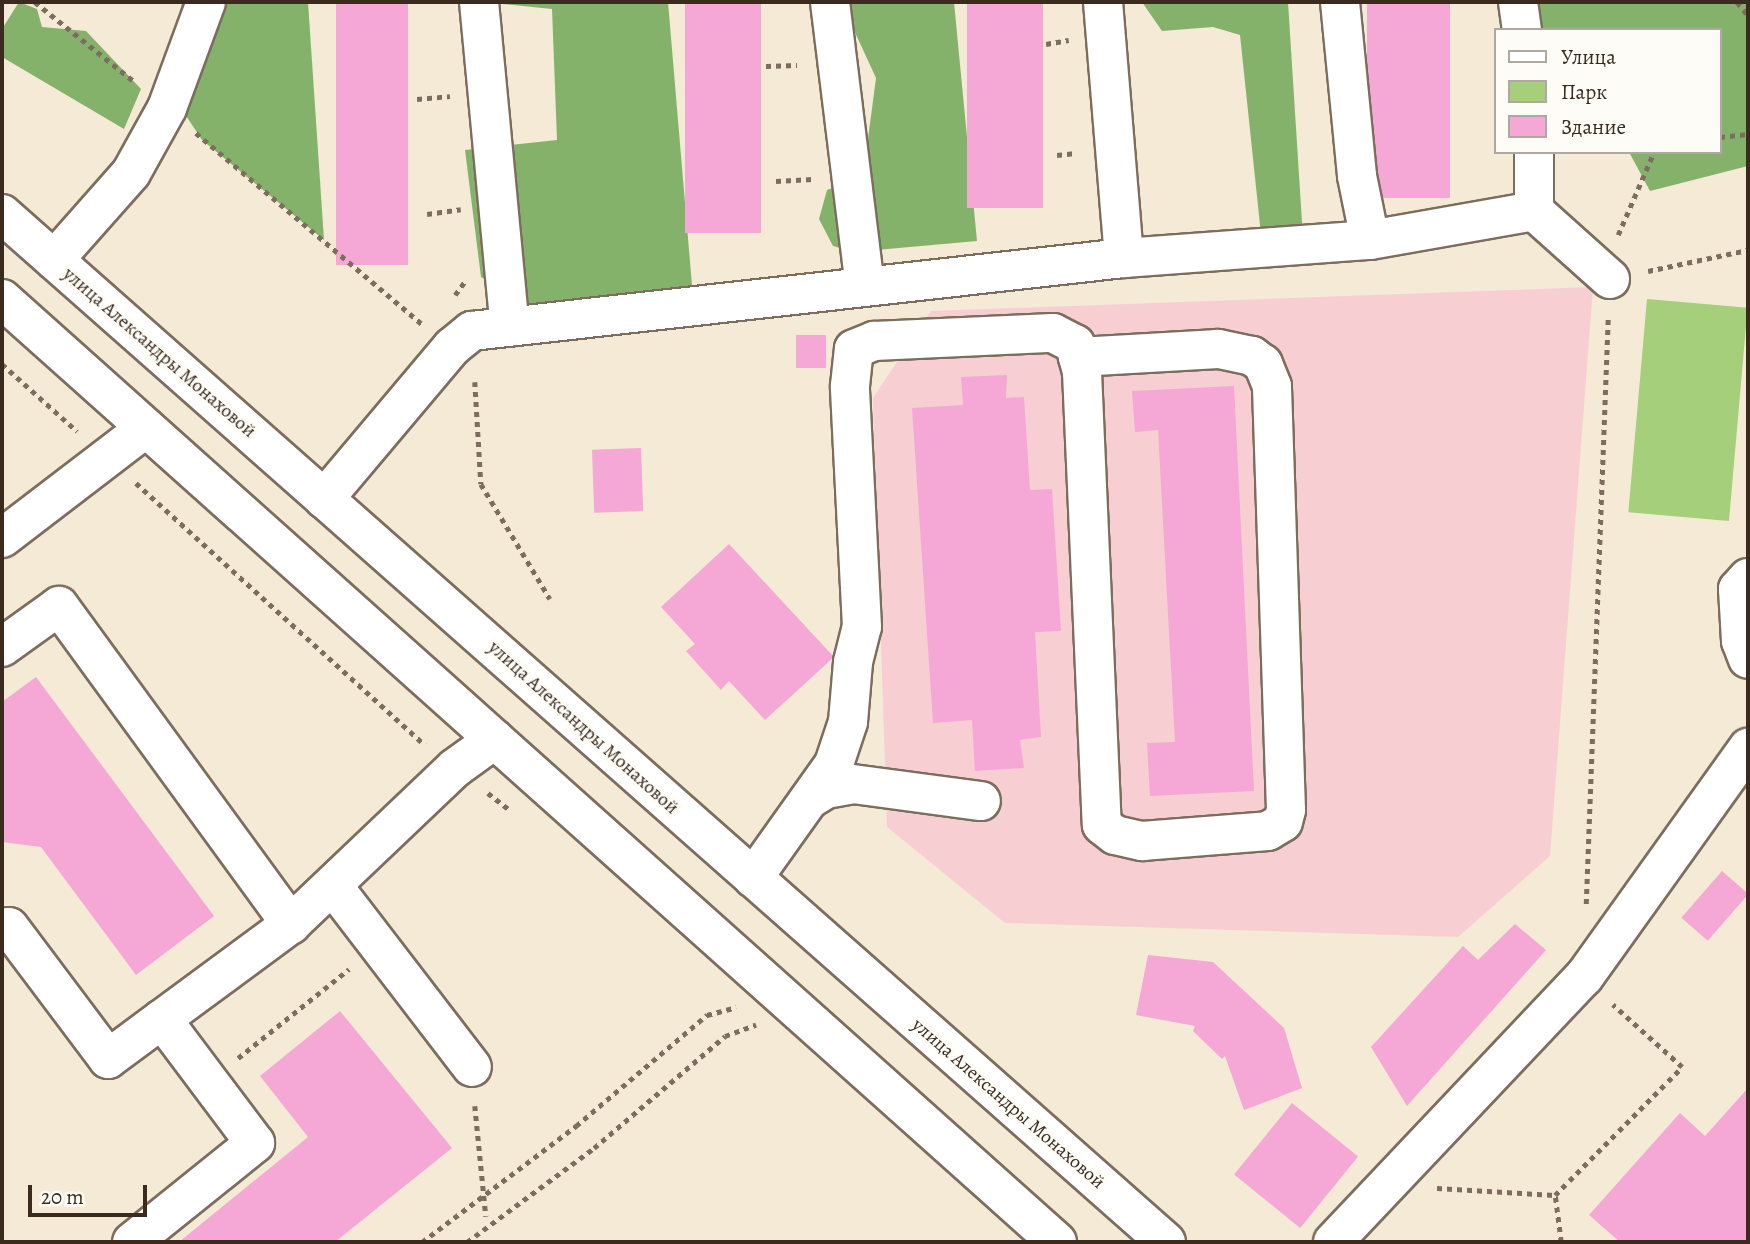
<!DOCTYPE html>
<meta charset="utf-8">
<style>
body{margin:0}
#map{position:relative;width:1750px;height:1244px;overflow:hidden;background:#f5ead5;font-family:Alegreya,serif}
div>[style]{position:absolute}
.built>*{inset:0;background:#f7cfd3}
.green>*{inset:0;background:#a5cf7b;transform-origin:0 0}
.forest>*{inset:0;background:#84b26b}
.building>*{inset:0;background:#f5a7d6;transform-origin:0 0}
.path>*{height:4.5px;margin-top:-2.25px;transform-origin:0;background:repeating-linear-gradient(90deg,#7c6d5e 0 5px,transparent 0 10px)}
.roads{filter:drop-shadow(2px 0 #7c6d5e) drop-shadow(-2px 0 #7c6d5e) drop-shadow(0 2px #7c6d5e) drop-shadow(0 -2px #7c6d5e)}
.minor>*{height:38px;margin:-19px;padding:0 19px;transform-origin:19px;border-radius:19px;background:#fff}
.major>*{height:38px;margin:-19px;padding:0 19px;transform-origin:19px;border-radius:19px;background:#fff}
span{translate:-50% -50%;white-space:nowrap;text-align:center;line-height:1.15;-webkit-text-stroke:7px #fdfcf7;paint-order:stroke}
.street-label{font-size:19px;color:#3b2a1e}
.frame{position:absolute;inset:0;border:4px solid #3b2a1e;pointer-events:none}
.legend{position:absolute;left:1494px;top:28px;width:228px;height:126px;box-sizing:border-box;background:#fdfcf7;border:2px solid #afa8a0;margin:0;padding:9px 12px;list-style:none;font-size:21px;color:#3b2a1e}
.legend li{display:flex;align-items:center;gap:14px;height:35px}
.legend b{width:35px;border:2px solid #afa8a0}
.scale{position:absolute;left:28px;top:1185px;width:119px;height:32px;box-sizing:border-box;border:4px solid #3b2a1e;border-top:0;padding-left:9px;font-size:21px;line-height:24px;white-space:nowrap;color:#3b2a1e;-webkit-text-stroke:5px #fdfcf7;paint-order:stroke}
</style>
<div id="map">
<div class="built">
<div style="clip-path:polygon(1593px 287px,1550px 856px,1458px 937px,1005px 923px,887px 827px,873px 398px,931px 311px)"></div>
</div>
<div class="green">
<div style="left:1647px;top:299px;width:101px;height:214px;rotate:5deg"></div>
</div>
<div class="forest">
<div style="clip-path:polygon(19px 2px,37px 9px,42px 27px,86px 31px,141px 89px,124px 129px,2px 57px,2px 29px)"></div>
<div style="clip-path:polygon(182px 2px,308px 2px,324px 240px,202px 140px,169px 90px)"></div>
<div style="clip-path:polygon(483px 2px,668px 2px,694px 309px,539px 315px,481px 277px,465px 150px,557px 140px,552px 9px)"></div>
<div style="clip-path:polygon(841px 2px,954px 2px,977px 241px,854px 252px,833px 246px,819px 219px,827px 190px,863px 177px,876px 78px)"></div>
<div style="clip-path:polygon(1142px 2px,1288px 2px,1303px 238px,1262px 244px,1240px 35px,1213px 27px,1162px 31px)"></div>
<div style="clip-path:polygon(1534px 2px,1748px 2px,1748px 166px,1650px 191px,1629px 152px,1720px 152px,1720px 30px,1537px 30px)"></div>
</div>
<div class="building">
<div style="left:336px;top:2px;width:72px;height:263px"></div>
<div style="left:685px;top:2px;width:76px;height:231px"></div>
<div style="left:967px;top:2px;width:76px;height:206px"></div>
<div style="left:1367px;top:2px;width:83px;height:196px"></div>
<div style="left:796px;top:335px;width:30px;height:33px"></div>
<div style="clip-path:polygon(1007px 375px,1006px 398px,1024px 397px,1030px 490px,1052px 489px,1061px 631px,1035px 632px,1041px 737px,1020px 740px,1024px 768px,975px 771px,972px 720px,933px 723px,912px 408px,963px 405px,961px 377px)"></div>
<div style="clip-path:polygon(1234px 386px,1254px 791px,1150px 796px,1147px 743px,1175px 742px,1158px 430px,1135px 432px,1132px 391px)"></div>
<div style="left:641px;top:448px;width:63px;height:49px;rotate:88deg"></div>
<div style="clip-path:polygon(729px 544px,834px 657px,765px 720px,729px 681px,721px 690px,686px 651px,695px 644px,661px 607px)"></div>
<div style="clip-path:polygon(36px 677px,214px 916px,136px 975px,41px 847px,2px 842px,2px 702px)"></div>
<div style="left:1722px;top:871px;width:35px;height:62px;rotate:41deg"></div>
<div style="clip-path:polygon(1515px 924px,1546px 950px,1407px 1106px,1371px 1047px,1463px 946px,1478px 960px)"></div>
<div style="clip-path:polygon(1148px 955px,1213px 962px,1284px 1028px,1302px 1088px,1244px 1110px,1225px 1056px,1222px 1059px,1193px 1031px,1195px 1026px,1136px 1015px)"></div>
<div style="clip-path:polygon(340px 1011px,452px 1148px,335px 1242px,179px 1242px,308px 1137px,260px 1076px)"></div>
<div style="clip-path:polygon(1748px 1088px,1748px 1242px,1620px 1242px,1589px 1215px,1680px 1113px,1705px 1136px)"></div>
<div style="left:1292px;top:1103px;width:85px;height:92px;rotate:39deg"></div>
</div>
<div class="path">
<div style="left:35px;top:2px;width:128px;rotate:38.7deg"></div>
<div style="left:1737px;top:2px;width:17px;rotate:50deg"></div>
<div style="left:1046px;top:44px;width:23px;rotate:-10deg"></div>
<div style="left:766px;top:66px;width:31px;rotate:-2deg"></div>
<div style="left:417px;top:99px;width:33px;rotate:-5deg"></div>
<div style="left:196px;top:133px;width:296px;rotate:40.2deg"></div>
<div style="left:1720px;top:137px;width:28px;rotate:-6deg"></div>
<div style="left:1057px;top:155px;width:19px;rotate:-6deg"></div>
<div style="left:776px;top:181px;width:37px;rotate:-3deg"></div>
<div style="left:427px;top:214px;width:34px;rotate:-8deg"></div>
<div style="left:1618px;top:235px;width:90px;rotate:-66.6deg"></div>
<div style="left:1648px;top:271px;width:102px;rotate:-11.9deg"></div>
<div style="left:455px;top:295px;width:19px;rotate:-54deg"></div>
<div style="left:2px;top:364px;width:101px;rotate:41.8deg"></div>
<div style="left:475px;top:382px;width:102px;rotate:86.6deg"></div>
<div style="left:481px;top:484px;width:134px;rotate:59deg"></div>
<div style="left:136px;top:483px;width:390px;rotate:42.2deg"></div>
<div style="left:488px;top:793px;width:29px;rotate:38deg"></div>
<div style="left:1586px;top:904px;width:586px;rotate:-87.85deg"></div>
<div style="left:238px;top:1058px;width:142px;rotate:-38.7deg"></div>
<div style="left:475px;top:1106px;width:111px;rotate:84.3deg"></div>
<div style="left:1437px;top:1188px;width:118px;rotate:3.4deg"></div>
<div style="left:422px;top:1242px;width:193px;rotate:-37deg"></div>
<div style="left:576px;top:1126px;width:172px;rotate:-40.3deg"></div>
<div style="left:707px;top:1015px;width:30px;rotate:-15deg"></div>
<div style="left:467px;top:1242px;width:158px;rotate:-36.5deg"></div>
<div style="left:594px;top:1148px;width:172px;rotate:-40.5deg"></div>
<div style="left:725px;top:1036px;width:33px;rotate:-20deg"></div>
<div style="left:1561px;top:1242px;width:47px;rotate:-97.3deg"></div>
<div style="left:1555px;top:1195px;width:180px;rotate:-45.2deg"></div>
<div style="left:1682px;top:1067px;width:93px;rotate:-138.1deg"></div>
</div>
<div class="roads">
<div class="minor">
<div style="left:479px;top:2px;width:326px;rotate:84.6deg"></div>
<div style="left:830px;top:2px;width:286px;rotate:83deg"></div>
<div style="left:1103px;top:2px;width:257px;rotate:85.3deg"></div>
<div style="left:1340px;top:2px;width:175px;rotate:84.4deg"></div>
<div style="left:1357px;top:176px;width:65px;rotate:78.5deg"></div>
<div style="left:1518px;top:2px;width:28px;rotate:82deg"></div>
<div style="left:1534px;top:152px;width:59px;rotate:90deg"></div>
<div style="left:54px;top:260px;width:116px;rotate:-48.5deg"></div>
<div style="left:131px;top:173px;width:74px;rotate:-61deg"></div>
<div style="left:167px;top:108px;width:113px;rotate:-69.8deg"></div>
<div style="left:324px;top:499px;width:199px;rotate:-49.9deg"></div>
<div style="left:452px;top:347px;width:26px;rotate:-39deg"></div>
<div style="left:472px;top:331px;width:656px;rotate:-6.39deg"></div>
<div style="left:1124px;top:258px;width:247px;rotate:-4.2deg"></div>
<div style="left:1370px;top:240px;width:167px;rotate:-10deg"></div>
<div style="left:1534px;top:211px;width:102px;rotate:41.8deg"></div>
<div style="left:2px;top:538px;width:181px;rotate:-37.4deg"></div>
<div style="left:1748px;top:578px;width:15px;rotate:132deg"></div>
<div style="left:1738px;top:589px;width:52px;rotate:86.7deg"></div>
<div style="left:1741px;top:641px;width:19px;rotate:69deg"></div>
<div style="left:2px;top:647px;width:70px;rotate:-35.7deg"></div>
<div style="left:59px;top:606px;width:394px;rotate:53.9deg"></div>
<div style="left:291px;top:924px;width:226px;rotate:-43.6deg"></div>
<div style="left:455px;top:768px;width:49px;rotate:-35.9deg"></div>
<div style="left:810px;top:799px;width:19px;rotate:-32deg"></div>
<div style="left:826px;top:789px;width:27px;rotate:-10deg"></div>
<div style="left:853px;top:784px;width:129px;rotate:7.6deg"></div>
<div style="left:753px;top:878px;width:140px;rotate:-54.6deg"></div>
<div style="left:834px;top:764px;width:44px;rotate:-71.6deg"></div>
<div style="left:848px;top:722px;width:60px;rotate:-85.2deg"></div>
<div style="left:853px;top:662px;width:36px;rotate:-76deg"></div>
<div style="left:862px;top:627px;width:241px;rotate:-92.9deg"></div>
<div style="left:850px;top:386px;width:37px;rotate:-84deg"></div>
<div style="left:854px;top:349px;width:22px;rotate:-22deg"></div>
<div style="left:874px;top:341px;width:179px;rotate:-2.6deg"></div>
<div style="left:1053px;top:333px;width:25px;rotate:27deg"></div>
<div style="left:1075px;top:344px;width:13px;rotate:77deg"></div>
<div style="left:1078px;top:357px;width:16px;rotate:75deg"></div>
<div style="left:1082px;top:372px;width:453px;rotate:87.5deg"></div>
<div style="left:1102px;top:825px;width:16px;rotate:38deg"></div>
<div style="left:1115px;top:835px;width:28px;rotate:13deg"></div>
<div style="left:1142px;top:841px;width:126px;rotate:-4.5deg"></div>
<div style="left:1268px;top:831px;width:17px;rotate:-31deg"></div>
<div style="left:1283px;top:822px;width:12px;rotate:-76deg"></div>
<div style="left:1286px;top:810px;width:424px;rotate:-91.9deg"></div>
<div style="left:1272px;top:386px;width:24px;rotate:-112deg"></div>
<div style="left:1263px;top:364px;width:14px;rotate:-144deg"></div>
<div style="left:1252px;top:356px;width:35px;rotate:-168deg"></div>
<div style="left:1218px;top:349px;width:140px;rotate:176.7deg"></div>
<div style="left:333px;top:886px;width:228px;rotate:52.5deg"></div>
<div style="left:2px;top:933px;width:9px;rotate:-41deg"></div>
<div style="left:9px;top:927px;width:165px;rotate:53.1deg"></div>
<div style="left:108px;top:1059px;width:67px;rotate:-36.5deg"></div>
<div style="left:132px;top:1242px;width:158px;rotate:-38.8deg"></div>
<div style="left:255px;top:1143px;width:155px;rotate:-126.9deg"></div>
<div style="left:162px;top:1019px;width:160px;rotate:-36.4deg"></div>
<div style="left:1333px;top:1242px;width:365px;rotate:-46.6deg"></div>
<div style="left:1584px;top:977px;width:282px;rotate:-54.4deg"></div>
</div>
<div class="major">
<div style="left:2px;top:214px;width:1553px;rotate:41.45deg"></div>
<div style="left:2px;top:299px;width:1415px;rotate:41.79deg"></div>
</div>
</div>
<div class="street-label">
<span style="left:159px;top:353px;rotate:41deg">улица Александры Монаховой</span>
<span style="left:583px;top:728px;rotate:42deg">улица Александры Монаховой</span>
<span style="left:1008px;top:1104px;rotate:41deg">улица Александры Монаховой</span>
</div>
<div class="frame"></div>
<ul class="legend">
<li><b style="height:9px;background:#fff"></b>Улица</li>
<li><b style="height:19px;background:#a5cf7b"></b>Парк</li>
<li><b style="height:19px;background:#f5a7d6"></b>Здание</li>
</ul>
<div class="scale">20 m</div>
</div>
